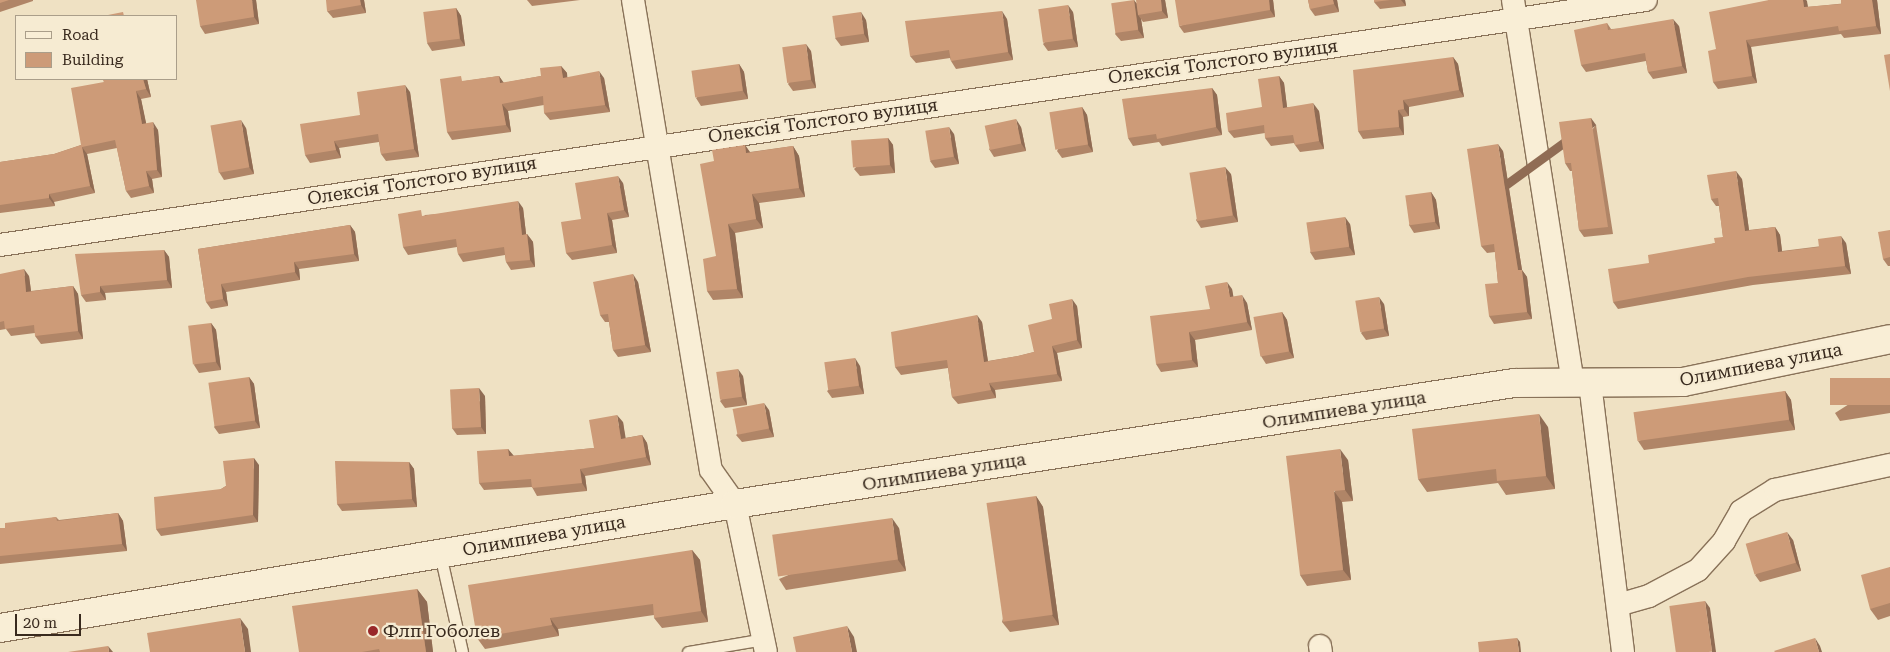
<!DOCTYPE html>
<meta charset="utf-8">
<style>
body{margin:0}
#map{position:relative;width:1890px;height:652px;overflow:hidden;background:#efe1c3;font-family:"Roboto Serif",serif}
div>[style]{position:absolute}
.roads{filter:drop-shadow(1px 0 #897259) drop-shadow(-1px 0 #897259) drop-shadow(0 1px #897259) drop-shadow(0 -1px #897259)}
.service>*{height:11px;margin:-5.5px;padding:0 5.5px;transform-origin:5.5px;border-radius:5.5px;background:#f9eed6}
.minor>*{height:22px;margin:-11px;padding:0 11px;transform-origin:11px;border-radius:11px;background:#f9eed6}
.secondary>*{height:28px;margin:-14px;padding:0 14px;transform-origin:14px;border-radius:14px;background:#f9eed6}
.wall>*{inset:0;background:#b08567}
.shaded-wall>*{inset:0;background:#906c54;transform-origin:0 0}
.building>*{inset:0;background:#cd9b78;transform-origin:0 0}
.dots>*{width:14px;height:14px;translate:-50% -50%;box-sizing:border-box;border:2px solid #f6ebd2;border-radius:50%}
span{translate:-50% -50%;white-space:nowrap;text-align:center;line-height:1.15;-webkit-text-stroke:4.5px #f6ebd2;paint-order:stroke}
.street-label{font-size:18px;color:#392a1e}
.poi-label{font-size:18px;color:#392a1e}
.left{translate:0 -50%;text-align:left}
.legend{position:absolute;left:15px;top:15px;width:162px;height:65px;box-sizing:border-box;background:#f6ebd2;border:1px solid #aa9e8a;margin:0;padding:6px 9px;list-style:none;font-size:15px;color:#392a1e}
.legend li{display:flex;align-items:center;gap:10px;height:25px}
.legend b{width:25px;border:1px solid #aa9e8a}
.scale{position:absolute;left:15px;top:614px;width:66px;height:22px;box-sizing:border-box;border:2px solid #392a1e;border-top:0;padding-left:6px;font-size:15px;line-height:18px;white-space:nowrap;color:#392a1e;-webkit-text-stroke:4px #f6ebd2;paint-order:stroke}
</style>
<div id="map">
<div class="roads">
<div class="service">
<div style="left:440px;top:554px;width:100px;rotate:77.3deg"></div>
<div style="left:688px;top:652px;width:77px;rotate:-9.7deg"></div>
</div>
<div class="minor">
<div style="left:633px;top:0;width:476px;rotate:80.6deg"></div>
<div style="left:711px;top:470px;width:42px;rotate:54.8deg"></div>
<div style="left:735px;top:504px;width:151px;rotate:78.2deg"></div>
<div style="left:1513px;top:0;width:387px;rotate:81.1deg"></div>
<div style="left:0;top:245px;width:1664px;rotate:-8.47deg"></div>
<div style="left:1590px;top:383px;width:271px;rotate:83deg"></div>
<div style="left:1618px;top:605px;width:32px;rotate:-16deg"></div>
<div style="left:1649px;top:596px;width:55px;rotate:-28deg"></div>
<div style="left:1698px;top:570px;width:39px;rotate:-48deg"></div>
<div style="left:1724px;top:541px;width:34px;rotate:-60deg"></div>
<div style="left:1741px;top:511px;width:40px;rotate:-32deg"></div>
<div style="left:1775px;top:490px;width:118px;rotate:-12.3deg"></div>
<div style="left:1320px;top:646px;width:6px;rotate:81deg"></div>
</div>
<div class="secondary">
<div style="left:0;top:628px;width:745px;rotate:-9.58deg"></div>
<div style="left:735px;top:504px;width:788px;rotate:-8.83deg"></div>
<div style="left:1514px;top:383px;width:169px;rotate:-0.3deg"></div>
<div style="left:1683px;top:382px;width:211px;rotate:-11.7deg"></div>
</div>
</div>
<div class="wall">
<div style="clip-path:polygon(0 0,33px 0,33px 1px,0 12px)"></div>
<div style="clip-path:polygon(256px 0,259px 24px,205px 34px,200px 26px)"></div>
<div style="clip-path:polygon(364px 0,366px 13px,333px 18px,327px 11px)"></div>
<div style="clip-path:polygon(527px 0,580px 0,532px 6px)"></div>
<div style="clip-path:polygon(1134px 0,1136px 3px,1165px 0,1168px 18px,1143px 22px,1141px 19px,1144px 38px,1121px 41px,1115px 34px)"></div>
<div style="clip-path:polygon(1273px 0,1275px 17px,1184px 33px,1179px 26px)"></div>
<div style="clip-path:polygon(1308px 0,1337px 0,1339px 12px,1315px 16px,1310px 9px)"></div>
<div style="clip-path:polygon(1374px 0,1405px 0,1406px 6px,1380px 9px,1374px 2px)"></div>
<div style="clip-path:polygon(1769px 0,1806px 0,1808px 7px,1877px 0,1881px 34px,1844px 38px,1841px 34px,1751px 47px,1757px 83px,1718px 89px,1713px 82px,1716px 49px)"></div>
<div style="clip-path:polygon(456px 8px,461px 16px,465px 46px,432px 51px,427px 43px)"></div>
<div style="clip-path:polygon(1073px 12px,1078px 47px,1048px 51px,1043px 44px)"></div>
<div style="clip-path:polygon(1007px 19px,1013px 60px,956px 69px,951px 61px,950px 58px,916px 63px,910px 56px)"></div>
<div style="clip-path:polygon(866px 20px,869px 42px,841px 46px,835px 38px)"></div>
<div style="clip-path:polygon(1607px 23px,1611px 29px,1679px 26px,1687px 73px,1653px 79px,1648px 72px,1646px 61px,1586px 72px,1581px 65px)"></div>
<div style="clip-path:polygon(811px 51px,816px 88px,793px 91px,788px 84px)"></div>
<div style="clip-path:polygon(1453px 57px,1458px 64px,1464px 97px,1409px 107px,1409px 116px,1403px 117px,1404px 135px,1363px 139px,1358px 131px)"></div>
<div style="clip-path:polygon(739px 64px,744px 72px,748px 99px,701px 106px,696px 98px)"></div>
<div style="clip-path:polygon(561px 66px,567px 73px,567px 77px,604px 78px,610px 112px,550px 120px,544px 113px,544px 105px,508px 111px,511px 132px,452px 140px,447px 132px,465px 81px,499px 76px,503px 83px,541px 76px)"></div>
<div style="clip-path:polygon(1279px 76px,1284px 83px,1287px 107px,1319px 111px,1324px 149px,1300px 152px,1295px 145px,1294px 143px,1271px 146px,1265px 138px,1265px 133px,1234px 138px,1228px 131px,1262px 107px)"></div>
<div style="clip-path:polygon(103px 79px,147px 79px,151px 97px,141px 99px,146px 124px,158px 130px,162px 177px,152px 179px,154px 193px,131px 198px,126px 191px,117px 148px,87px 154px,95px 193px,54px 202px,55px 206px,0 213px,0 162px,54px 154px,81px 145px,104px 82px)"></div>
<div style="clip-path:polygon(1212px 88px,1217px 95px,1222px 135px,1162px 146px,1159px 142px,1133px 146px,1128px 138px)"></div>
<div style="clip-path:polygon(410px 92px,419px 157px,386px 161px,381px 154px,379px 142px,339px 148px,341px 158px,310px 163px,305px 155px,360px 115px)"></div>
<div style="clip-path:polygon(1082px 107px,1087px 115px,1093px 152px,1062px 158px,1057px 151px)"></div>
<div style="clip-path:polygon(1596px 125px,1613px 234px,1584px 237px,1579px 230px,1572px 171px,1570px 171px,1565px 163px)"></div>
<div style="clip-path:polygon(1021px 127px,1026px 151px,994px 157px,989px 149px)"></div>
<div style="clip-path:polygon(246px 128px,254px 174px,224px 180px,219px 172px)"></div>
<div style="clip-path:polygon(954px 134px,959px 164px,935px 168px,930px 161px)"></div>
<div style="clip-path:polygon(888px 138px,893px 145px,895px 173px,860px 176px,854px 169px)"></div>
<div style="clip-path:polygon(745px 145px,750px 152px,793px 146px,799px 156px,805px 197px,759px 203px,763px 228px,735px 233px,743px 298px,713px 300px,707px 291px,716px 256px,714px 161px)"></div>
<div style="clip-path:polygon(1503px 151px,1522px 270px,1527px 277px,1532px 319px,1494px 324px,1489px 316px,1498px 283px,1495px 252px,1487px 253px,1481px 246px)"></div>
<div style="clip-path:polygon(1231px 174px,1238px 222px,1201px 228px,1196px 220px)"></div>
<div style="clip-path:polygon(1742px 179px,1749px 230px,1775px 227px,1780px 235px,1782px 251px,1846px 243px,1851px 274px,1753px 285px,1618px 309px,1613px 302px,1649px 263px,1715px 243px,1723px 237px,1719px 206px,1716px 206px,1711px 199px)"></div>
<div style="clip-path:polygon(623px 183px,629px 217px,612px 220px,617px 253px,572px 260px,566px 253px,581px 219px)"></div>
<div style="clip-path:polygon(1431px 192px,1436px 200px,1440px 229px,1414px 233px,1409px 225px)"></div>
<div style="clip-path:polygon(523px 208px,526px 234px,527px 234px,533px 242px,535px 267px,511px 270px,506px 262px,505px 255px,463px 262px,458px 254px,457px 247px,408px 255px,403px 247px,425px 215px)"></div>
<div style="clip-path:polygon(1350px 224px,1355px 255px,1315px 260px,1310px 252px)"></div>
<div style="clip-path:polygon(350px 225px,355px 232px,359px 261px,299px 269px,300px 280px,226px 292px,228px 306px,211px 309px,206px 302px,198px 249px)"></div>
<div style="clip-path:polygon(1890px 230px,1890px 266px,1888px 266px,1883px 259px)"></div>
<div style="clip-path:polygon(164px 250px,169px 257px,172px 288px,105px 293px,106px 300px,86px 302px,81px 295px)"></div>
<div style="clip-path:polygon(0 274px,29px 276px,31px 291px,73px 286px,78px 294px,83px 339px,41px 344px,35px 336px,35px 333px,11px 336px,6px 329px,0 330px)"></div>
<div style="clip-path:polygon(638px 282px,651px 352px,618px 357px,613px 350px,609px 322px,605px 322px,600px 315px)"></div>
<div style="clip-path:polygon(1232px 289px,1233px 297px,1247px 303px,1252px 330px,1195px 340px,1198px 367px,1161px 372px,1156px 364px,1210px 309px)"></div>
<div style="clip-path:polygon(1384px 304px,1389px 336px,1366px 340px,1361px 333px)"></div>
<div style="clip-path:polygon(1077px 306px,1082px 348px,1057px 353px,1062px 381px,995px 390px,996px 398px,958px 404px,952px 397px,948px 368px,901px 375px,895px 367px,982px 322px,988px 361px,1018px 356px,1034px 352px,1052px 319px)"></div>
<div style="clip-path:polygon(1282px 312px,1287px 320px,1294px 358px,1266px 364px,1261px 356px)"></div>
<div style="clip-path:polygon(211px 323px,216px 330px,221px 370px,199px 373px,194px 365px)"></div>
<div style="clip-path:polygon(860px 366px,864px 394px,832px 398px,827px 391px)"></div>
<div style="clip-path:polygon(743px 376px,747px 405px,725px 408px,720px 401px)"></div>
<div style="clip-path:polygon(249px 377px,254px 384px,260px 428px,219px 434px,214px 427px)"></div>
<div style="clip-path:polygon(1890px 378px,1890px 413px,1840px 421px,1835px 413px)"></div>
<div style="clip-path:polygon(1785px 391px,1791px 400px,1795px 430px,1644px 450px,1638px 441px)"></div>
<div style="clip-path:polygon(485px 396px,486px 434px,457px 435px,452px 428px)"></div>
<div style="clip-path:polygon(769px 410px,774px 437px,742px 442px,736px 435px)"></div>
<div style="clip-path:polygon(623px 422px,625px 438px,642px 435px,647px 443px,651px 465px,585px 476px,587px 491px,537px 496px,532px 487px,484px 490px,479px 483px,508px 449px,513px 456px,594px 448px)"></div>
<div style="clip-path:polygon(1548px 427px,1555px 489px,1506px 495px,1498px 483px,1427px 492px,1418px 479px)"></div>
<div style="clip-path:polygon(1348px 460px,1353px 501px,1342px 502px,1351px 580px,1307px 586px,1300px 575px)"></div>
<div style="clip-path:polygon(409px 462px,414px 469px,417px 507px,342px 511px,337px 504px)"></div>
<div style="clip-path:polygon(259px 465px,258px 522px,161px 536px,156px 529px,221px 489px)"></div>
<div style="clip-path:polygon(1036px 496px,1043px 507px,1059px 625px,1010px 632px,1002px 622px)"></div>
<div style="clip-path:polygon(118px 513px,123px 521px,127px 551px,0 564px,0 528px,5px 528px,56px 517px,59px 520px)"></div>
<div style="clip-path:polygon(899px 528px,906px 571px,786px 590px,779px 579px)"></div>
<div style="clip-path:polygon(1793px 540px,1801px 571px,1760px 582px,1755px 575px)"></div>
<div style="clip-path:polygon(692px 550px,700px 560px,708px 622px,662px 628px,654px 618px,654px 615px,558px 629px,559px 636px,485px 649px,477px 638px)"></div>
<div style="clip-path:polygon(1890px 567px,1890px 616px,1878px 620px,1870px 609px)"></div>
<div style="clip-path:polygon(417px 589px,427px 602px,433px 652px,299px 652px)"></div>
</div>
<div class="shaded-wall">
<div style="clip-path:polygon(252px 0,256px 0,259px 24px,254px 17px)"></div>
<div style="clip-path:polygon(360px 0,364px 0,366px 13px,361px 5px)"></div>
<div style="clip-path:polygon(1134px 0,1139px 7px,1138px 15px,1141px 19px,1144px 38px,1138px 30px)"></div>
<div style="clip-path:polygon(1161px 0,1165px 0,1168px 18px,1162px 11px)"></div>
<div style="clip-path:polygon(1269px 0,1273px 0,1275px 17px,1270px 10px)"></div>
<div style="clip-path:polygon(1333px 0,1337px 0,1339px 12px,1334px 4px)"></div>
<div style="clip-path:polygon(1401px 0,1405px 0,1406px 6px)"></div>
<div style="clip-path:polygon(1803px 0,1806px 0,1807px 1px,1809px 15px,1804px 7px)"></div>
<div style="clip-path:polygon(1872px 0,1877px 0,1881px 34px,1876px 26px)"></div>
<div style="clip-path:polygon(1068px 5px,1073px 12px,1078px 47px,1073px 39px)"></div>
<div style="clip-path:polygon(456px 8px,461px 16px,465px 46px,460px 39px)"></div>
<div style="clip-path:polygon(1002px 11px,1007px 19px,1013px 60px,1008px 52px)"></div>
<div style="clip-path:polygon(861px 12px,866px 20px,869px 42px,864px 34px)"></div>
<div style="clip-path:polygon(1673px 19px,1679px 26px,1687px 73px,1682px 66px)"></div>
<div style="clip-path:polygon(1746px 40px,1751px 47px,1757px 83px,1752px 76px)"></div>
<div style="clip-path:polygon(806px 44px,811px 51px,816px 88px,811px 80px)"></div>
<div style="clip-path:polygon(1453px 57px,1458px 64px,1464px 97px,1459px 90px)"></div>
<div style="clip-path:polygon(739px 64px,744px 72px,748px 99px,743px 91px)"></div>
<div style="clip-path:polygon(561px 66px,567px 73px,568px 85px,563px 78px)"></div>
<div style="clip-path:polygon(599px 71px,604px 78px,610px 112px,605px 105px)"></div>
<div style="clip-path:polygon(499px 76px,504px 83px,500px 83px)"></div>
<div style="clip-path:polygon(1279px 76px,1284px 83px,1288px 115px,1283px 108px)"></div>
<div style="clip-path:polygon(143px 79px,147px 79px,151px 97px,146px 89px)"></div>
<div style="clip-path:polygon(405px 85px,410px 92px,419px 157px,414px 149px)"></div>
<div style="clip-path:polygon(1212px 88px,1217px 95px,1222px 135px,1216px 127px)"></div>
<div style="clip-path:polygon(136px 91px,141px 99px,148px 132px,142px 124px)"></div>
<div style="clip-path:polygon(1403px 100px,1409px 107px,1409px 116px,1404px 109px)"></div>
<div style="clip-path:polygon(1313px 103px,1319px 111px,1324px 149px,1319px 141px)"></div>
<div style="clip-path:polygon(502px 104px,508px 111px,511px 132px,506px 125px)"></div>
<div style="clip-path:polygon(1082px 107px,1087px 115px,1093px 152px,1088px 145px)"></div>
<div style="clip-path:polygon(1398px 110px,1403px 117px,1404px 135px,1399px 127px)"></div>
<div style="left:1591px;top:118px;width:9px;height:110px;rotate:54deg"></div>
<div style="clip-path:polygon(1016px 119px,1021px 127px,1026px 151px,1021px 143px)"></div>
<div style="clip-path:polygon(241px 120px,246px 128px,254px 174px,249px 167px)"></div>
<div style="clip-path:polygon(153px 122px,158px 130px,162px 177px,157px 170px)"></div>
<div style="clip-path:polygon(949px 127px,954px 134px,959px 164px,954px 157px)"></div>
<div style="clip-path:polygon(888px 138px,893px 145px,895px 173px,890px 165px)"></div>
<div style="clip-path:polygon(334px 141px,339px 148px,341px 158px,336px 150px)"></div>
<div style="clip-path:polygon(1498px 144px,1503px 151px,1522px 270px,1527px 277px,1532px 319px,1527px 312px,1518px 270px)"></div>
<div style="clip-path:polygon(745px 145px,751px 154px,746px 153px)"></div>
<div style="clip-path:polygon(793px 146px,799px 156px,805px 197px,799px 188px)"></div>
<div style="clip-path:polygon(82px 147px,87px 154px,95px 193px,90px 186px)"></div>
<div style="clip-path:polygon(1225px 167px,1231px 174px,1238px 222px,1233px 215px)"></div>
<div style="clip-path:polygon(146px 171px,152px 179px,154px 193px,149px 186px)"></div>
<div style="clip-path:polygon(1736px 171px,1742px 179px,1750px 238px,1745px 231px)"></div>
<div style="clip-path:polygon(618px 176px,623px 183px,629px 217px,624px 210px)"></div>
<div style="clip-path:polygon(1431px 192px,1436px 200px,1440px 229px,1435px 222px)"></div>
<div style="clip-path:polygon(49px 194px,54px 202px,55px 206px,49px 198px)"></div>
<div style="clip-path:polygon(752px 194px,759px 203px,763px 228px,756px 219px)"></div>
<div style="clip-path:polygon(518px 201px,523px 208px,527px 242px,522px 235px)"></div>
<div style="clip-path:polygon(607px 213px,612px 220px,617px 253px,612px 245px)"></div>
<div style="clip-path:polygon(1345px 217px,1350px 224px,1355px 255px,1349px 247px)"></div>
<div style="clip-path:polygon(728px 224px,735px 233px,743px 298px,737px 289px)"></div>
<div style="clip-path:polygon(350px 225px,355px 232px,359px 261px,354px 254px)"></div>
<div style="clip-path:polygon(1775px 227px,1780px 235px,1783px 259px,1778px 252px)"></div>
<div style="clip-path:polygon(527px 234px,533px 242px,535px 267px,530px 260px)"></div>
<div style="clip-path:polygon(1841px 236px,1846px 243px,1851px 274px,1845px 266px)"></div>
<div style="clip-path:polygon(164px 250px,169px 257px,172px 288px,167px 280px)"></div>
<div style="clip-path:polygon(294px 262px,299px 269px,300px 280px,295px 272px)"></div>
<div style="clip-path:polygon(24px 269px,29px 276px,32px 299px,26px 292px)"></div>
<div style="clip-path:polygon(633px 274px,638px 282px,651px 352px,645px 345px)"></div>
<div style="clip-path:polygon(1227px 282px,1232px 289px,1235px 305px,1230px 297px)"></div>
<div style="clip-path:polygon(221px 284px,226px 292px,228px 306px,223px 299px)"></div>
<div style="clip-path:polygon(73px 286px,78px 294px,83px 339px,78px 331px)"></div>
<div style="clip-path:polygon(100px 286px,105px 293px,106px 300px,100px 292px)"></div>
<div style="clip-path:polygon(1242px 295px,1247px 303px,1252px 330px,1247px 322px)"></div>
<div style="clip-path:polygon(1379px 297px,1384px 304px,1389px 336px,1384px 329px)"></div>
<div style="clip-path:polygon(1072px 299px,1077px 306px,1082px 348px,1077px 340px)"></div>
<div style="clip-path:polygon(1282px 312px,1287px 320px,1294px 358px,1289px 351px)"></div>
<div style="clip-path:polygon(977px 315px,982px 322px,989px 369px,984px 362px)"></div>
<div style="clip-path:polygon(211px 323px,216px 330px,221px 370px,216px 362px)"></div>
<div style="clip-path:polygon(1189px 332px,1195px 340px,1198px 367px,1192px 360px)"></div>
<div style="clip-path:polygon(1052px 346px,1057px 353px,1062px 381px,1057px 374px)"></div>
<div style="clip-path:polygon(855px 358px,860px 366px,864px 394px,859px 386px)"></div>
<div style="clip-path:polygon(738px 369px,743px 376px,747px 405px,742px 397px)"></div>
<div style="clip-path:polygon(249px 377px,254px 384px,260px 428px,255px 421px)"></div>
<div style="clip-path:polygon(989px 383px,995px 390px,996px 398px,991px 390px)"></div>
<div style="clip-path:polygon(479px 388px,485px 396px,486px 434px,481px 427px)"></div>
<div style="clip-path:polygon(1785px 391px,1791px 400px,1795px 430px,1789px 420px)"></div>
<div style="clip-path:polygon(764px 403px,769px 410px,774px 437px,769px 429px)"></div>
<div style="clip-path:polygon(1539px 414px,1548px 427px,1555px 489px,1546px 476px)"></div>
<div style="clip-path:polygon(617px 415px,623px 422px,627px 446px,621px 439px)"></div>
<div style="clip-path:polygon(642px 435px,647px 443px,651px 465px,646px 457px)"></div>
<div style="clip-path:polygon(508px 449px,514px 456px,509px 456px)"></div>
<div style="clip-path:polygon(1340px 449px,1348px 460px,1353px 501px,1345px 490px)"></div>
<div style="clip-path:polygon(254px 458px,259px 465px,258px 522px,253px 515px)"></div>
<div style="clip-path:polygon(409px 462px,414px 469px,417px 507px,412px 499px)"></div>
<div style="clip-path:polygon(580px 469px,585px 476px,587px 491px,582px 483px)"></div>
<div style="clip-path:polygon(1334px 491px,1342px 502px,1351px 580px,1343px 570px)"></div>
<div style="clip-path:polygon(1036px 496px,1043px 507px,1059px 625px,1052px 615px)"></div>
<div style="clip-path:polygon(118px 513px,123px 521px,127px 551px,122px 544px)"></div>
<div style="clip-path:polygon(892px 518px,899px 528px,906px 571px,898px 560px)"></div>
<div style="clip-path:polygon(1787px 532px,1793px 540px,1801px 571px,1796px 563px)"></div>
<div style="clip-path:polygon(692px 550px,700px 560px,708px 622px,701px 611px)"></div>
<div style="clip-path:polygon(417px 589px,427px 602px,433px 652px,426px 652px)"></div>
<div style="clip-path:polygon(1705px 601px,1710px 608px,1716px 652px,1712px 652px)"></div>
<div style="clip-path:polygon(240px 618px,248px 629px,251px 652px,245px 652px)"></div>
<div style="clip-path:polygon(550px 618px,558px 629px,559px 636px,552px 625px)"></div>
<div style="clip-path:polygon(847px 626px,854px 637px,857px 652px,852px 652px)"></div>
<div style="clip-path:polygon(1517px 638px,1520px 642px,1521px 652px,1519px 652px)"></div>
<div style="clip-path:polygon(1815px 638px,1820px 646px,1822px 652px,1819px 652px)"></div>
<div style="clip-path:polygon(108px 646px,113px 652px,109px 652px)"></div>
</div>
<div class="building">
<div style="clip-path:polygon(0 0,9px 0,0 3px)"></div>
<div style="clip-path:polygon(196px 0,252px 0,254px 17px,200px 26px)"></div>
<div style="clip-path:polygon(326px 0,360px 0,361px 5px,327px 11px)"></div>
<div style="left:1134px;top:0;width:30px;height:23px;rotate:82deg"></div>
<div style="clip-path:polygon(1136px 0,1161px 0,1162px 11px,1138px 15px)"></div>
<div style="clip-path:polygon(1175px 0,1269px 0,1270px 10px,1179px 26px)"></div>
<div style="clip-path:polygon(1308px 0,1333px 0,1334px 4px,1310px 9px)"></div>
<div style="clip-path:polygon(1374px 0,1390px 0,1374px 2px)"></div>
<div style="clip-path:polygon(1769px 0,1803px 0,1804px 7px,1841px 4px,1841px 0,1872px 0,1876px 26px,1839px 31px,1838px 26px,1746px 40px,1752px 76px,1713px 82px,1708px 51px,1716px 49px,1709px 12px)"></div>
<div style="left:1068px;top:5px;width:34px;height:30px;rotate:82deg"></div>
<div style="left:456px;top:8px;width:31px;height:33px;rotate:83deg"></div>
<div style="clip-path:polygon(1002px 11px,1008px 52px,951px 61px,949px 50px,910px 56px,905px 21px)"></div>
<div style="clip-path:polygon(123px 12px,124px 16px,103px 16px)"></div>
<div style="left:861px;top:12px;width:22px;height:29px;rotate:82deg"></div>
<div style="clip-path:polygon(1673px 19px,1682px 66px,1648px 72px,1645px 53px,1581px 65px,1574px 30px,1607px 23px,1608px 30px)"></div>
<div style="left:806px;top:44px;width:36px;height:24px;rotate:82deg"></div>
<div style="clip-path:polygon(1890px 54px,1890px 91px,1884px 55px)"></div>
<div style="clip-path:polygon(1453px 57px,1459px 90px,1403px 100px,1404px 109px,1398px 110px,1399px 127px,1358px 131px,1353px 70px)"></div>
<div style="left:739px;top:64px;width:27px;height:48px;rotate:82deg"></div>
<div style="clip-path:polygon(561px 66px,563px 78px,599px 71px,605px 105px,544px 113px,543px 96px,502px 104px,506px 125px,447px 132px,440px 79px,461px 76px,462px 81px,499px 76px,500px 83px,541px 76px,540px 68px)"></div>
<div style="clip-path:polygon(1279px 76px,1283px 108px,1313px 103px,1319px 141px,1295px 145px,1293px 135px,1265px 138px,1264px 125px,1228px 131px,1226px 113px,1262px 107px,1258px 79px)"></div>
<div style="clip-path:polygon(103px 79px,143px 79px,146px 89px,136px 91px,142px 124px,153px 122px,157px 170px,146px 171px,149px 186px,126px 191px,115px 140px,82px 147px,90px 186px,49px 194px,49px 198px,0 205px,0 162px,54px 154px,81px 145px,71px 88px,104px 82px)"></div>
<div style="clip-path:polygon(405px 85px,414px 149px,381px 154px,378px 134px,334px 141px,336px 150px,305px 155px,300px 124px,360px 115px,357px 92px)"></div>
<div style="clip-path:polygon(1212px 88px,1216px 127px,1157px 139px,1156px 134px,1128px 138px,1122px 99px)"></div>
<div style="left:1082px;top:107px;width:38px;height:33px;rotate:81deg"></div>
<div style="clip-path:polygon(1591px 118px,1608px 227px,1579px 230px,1571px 163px,1565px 163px,1559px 122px)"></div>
<div style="left:1016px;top:119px;width:25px;height:32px;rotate:78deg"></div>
<div style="left:241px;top:120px;width:48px;height:31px;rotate:80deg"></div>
<div style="left:949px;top:127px;width:30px;height:24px;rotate:81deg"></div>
<div style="left:888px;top:138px;width:27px;height:37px;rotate:86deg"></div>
<div style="clip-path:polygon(1498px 144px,1518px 270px,1522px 270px,1527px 312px,1489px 316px,1485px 284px,1498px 283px,1494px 244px,1481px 246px,1467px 149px)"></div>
<div style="clip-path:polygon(745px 145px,746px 153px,793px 146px,799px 188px,752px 194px,756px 219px,728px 224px,737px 289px,707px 291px,703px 259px,716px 256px,700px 164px,714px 161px,712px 150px)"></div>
<div style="left:1225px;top:167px;width:49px;height:36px;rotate:81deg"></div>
<div style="clip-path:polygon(1736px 171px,1745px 231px,1775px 227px,1778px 252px,1819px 247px,1818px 239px,1841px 236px,1845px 266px,1748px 277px,1613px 302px,1608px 269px,1649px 263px,1648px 255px,1715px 243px,1714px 238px,1723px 237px,1718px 198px,1711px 199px,1707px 175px)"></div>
<div style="clip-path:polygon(618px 176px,624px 210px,607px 213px,612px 245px,566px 253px,561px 222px,581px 219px,575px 183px)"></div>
<div style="left:1431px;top:192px;width:30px;height:26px;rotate:82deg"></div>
<div style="clip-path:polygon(518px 201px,522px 235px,527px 234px,530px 260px,506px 262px,504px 247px,458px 254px,456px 239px,403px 247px,398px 214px,421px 210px,422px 216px)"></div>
<div style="left:1345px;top:217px;width:30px;height:39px;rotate:82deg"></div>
<div style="clip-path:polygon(350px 225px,354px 254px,294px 262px,295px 272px,221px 284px,223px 299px,206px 302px,198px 249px)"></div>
<div style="clip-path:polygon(1890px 230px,1890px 257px,1883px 259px,1878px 232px)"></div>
<div style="clip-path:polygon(164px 250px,167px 280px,100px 286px,100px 292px,81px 295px,75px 254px)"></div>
<div style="clip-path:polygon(24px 269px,26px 292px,73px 286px,78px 331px,35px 336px,34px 325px,5px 329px,4px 321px,0 322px,0 274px)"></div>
<div style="clip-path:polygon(633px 274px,645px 345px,613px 350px,608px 314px,600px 315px,593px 282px)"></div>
<div style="clip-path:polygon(1227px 282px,1230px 297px,1242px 295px,1247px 322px,1189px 332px,1192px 360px,1156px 364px,1150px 316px,1210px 309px,1205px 286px)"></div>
<div style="left:1379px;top:297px;width:32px;height:24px;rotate:81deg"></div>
<div style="clip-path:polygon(1072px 299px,1077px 340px,1052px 346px,1057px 374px,989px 383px,991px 390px,952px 397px,947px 360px,895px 367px,891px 332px,977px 315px,984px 362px,1018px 356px,1034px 352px,1028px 325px,1052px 319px,1049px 304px)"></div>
<div style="left:1282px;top:312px;width:40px;height:29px;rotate:80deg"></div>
<div style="left:211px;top:323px;width:39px;height:23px;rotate:83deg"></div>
<div style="left:855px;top:358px;width:28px;height:31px;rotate:82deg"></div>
<div style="left:738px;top:369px;width:28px;height:22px;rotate:82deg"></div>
<div style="left:249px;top:377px;width:44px;height:41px;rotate:82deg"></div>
<div style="left:1890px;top:378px;width:27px;height:60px;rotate:90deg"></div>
<div style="left:479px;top:388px;width:39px;height:29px;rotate:87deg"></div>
<div style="left:1785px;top:391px;width:29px;height:153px;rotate:82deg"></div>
<div style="left:764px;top:403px;width:26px;height:32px;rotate:79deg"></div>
<div style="clip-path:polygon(1539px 414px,1546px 476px,1497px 481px,1496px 469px,1418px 479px,1412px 429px)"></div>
<div style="clip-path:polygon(617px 415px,621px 439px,642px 435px,646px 457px,580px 469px,582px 483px,532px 488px,531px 479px,479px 483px,477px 451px,508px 449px,509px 456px,594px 448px,589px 420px)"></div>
<div style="clip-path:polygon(1340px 449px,1345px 490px,1334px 491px,1343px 570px,1300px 575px,1286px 456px)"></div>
<div style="clip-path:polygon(254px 458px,253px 515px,156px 529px,154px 497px,221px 489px,226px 486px,223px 461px)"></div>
<div style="clip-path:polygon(335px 461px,409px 462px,412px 499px,337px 504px)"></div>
<div style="left:1036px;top:496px;width:120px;height:50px;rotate:82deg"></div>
<div style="clip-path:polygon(118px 513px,122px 544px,0 556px,0 528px,5px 528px,5px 523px,56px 517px,57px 521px)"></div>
<div style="left:892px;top:518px;width:42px;height:121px;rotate:82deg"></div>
<div style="left:1787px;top:532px;width:32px;height:43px;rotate:74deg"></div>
<div style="clip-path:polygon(692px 550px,701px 611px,654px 618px,653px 604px,550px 618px,552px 625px,477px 638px,468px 585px)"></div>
<div style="clip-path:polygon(1890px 567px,1890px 603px,1870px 609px,1861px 575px)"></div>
<div style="clip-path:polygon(417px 589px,426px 652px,380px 652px,379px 649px,362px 652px,299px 652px,292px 606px)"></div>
<div style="left:1705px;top:601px;width:51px;height:36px;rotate:82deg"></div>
<div style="clip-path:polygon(240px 618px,245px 652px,150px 652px,147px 633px)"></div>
<div style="clip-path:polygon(847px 626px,852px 652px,796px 652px,793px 637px)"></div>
<div style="clip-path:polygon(1517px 638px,1519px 652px,1479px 652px,1478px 642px)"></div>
<div style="clip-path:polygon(1815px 638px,1819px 652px,1775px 652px,1774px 651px)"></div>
<div style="clip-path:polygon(108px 646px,109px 652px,68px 652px)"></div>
</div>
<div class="dots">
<div style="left:373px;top:631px;background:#99282a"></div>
</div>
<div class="street-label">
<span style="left:1223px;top:62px;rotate:-8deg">Олексія Толстого вулиця</span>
<span style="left:823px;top:121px;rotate:-8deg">Олексія Толстого вулиця</span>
<span style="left:422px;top:181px;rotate:-9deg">Олексія Толстого вулиця</span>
<span style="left:1761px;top:365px;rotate:-11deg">Олимпиева улица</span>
<span style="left:1344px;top:410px;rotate:-9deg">Олимпиева улица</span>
<span style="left:944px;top:472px;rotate:-9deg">Олимпиева улица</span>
<span style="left:544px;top:536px;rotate:-10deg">Олимпиева улица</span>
</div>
<div class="poi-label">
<span class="left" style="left:383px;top:631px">Флп Гоболев</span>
</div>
<ul class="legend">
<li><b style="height:6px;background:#f9eed6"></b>Road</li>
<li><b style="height:14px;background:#cd9b78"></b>Building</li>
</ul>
<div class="scale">20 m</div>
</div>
